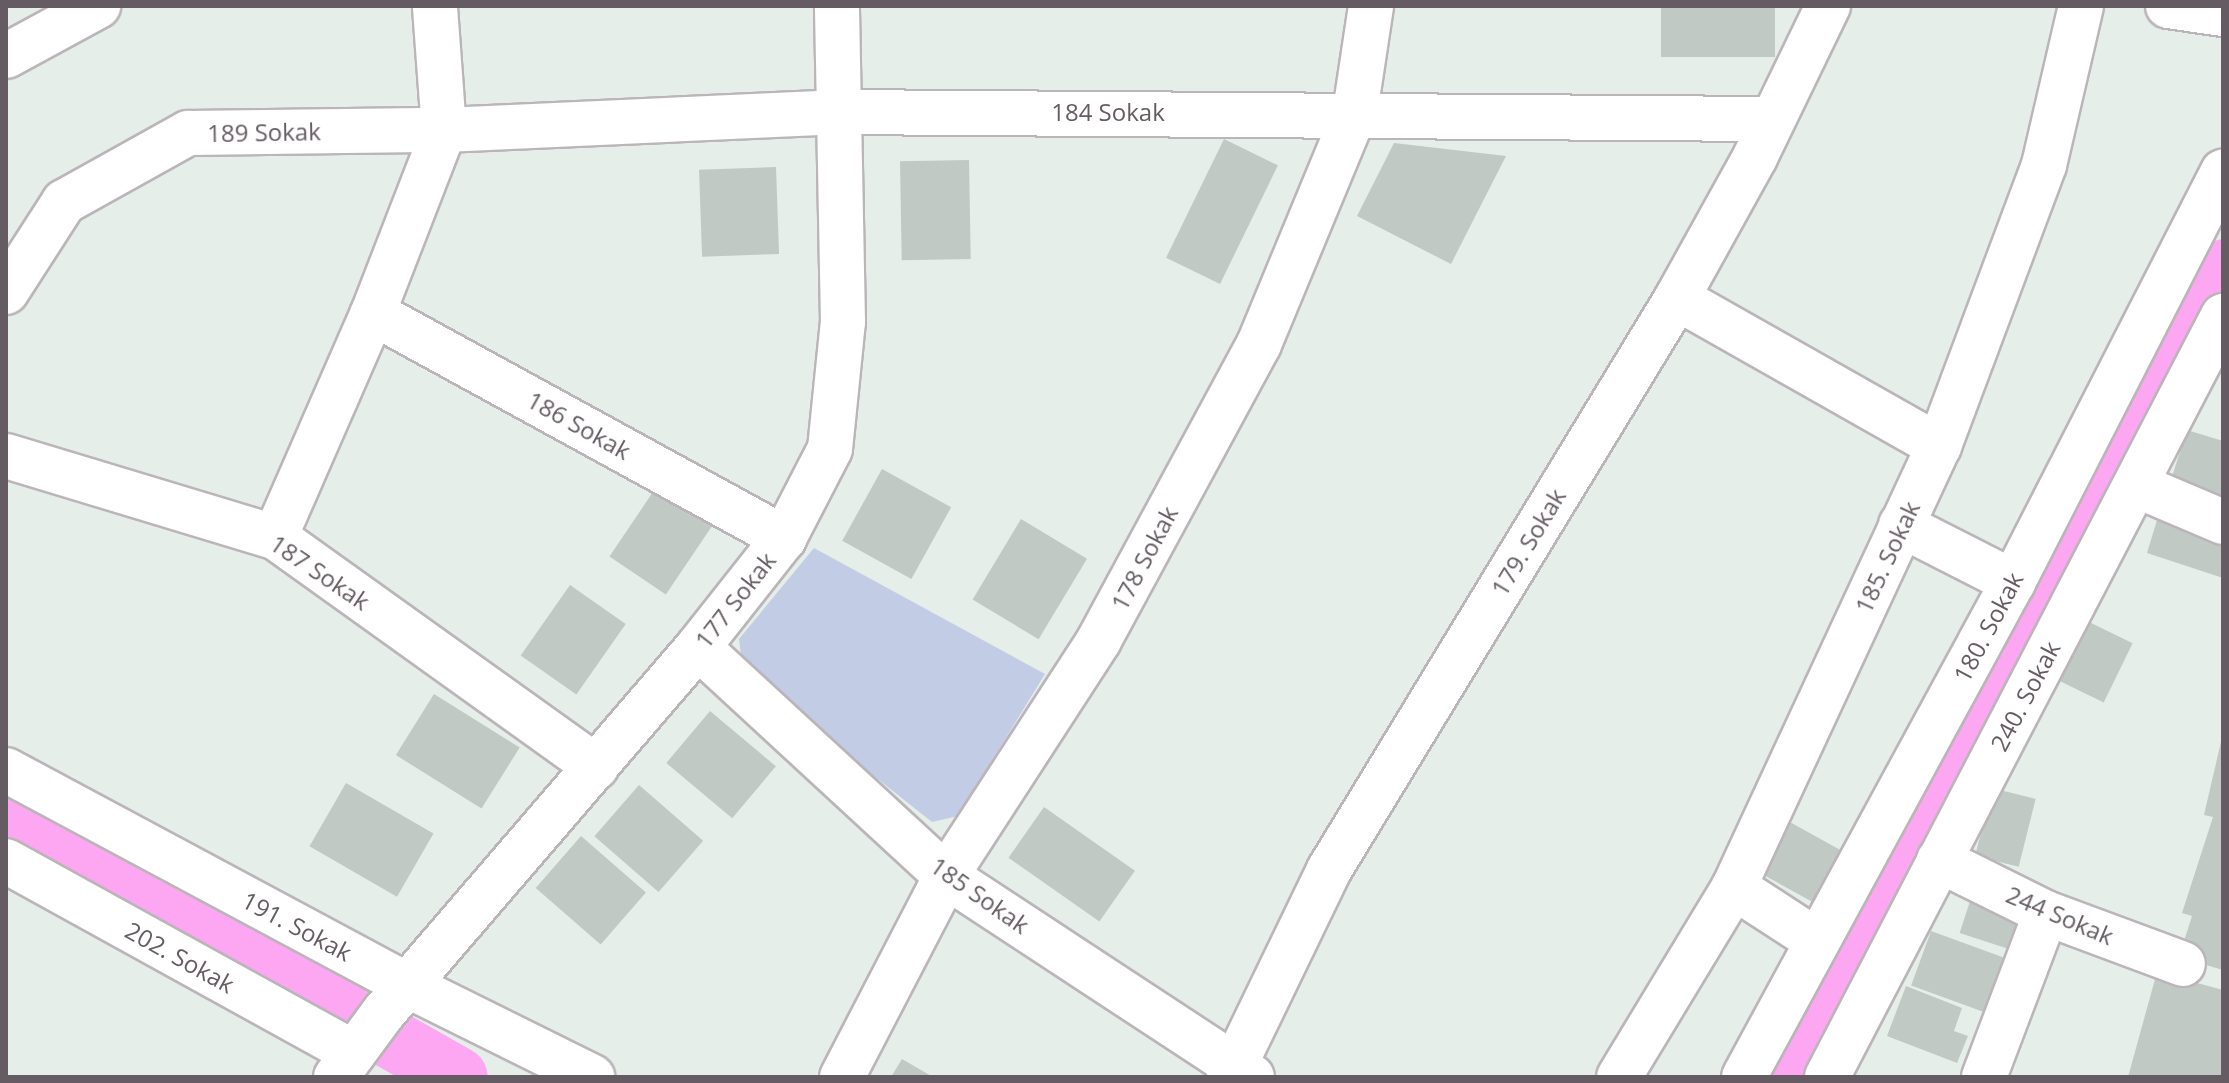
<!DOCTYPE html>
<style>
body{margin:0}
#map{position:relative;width:2229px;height:1083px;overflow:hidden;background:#e5eee9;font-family:"Open Sans",sans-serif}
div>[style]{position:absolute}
.green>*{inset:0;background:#c2cce5}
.canal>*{height:36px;margin:-18px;padding:0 18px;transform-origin:18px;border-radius:18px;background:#fda6f1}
.river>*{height:60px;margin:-30px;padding:0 30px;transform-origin:30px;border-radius:30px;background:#fda6f1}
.building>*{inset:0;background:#c1c9c5;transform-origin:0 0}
.roads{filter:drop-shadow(2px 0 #bbb5b9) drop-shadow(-2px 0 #bbb5b9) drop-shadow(0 2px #bbb5b9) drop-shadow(0 -2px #bbb5b9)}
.minor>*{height:44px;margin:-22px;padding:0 22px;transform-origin:22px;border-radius:22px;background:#fff}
span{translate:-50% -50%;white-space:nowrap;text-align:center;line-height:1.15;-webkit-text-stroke:8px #fff;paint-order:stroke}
.street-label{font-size:24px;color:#655c63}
.frame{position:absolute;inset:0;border:8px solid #655c63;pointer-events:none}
</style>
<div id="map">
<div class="green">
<div style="clip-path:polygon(814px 548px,1045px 674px,958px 816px,932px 822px,743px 672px,739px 639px)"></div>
</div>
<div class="canal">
<div style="left:1790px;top:1077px;width:927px;rotate:-62.16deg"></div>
</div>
<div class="river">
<div style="left:6px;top:821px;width:519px;rotate:29.53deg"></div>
</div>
<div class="building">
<div style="left:1661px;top:6px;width:114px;height:51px"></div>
<div style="left:1224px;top:139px;width:60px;height:132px;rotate:26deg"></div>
<div style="clip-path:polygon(1394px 143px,1506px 156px,1451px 264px,1357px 216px)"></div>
<div style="left:969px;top:160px;width:99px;height:69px;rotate:89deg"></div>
<div style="left:776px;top:167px;width:87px;height:77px;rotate:88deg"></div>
<div style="clip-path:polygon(2187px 430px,2223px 441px,2223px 510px,2167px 492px)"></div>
<div style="left:882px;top:469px;width:79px;height:82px;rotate:29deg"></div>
<div style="left:657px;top:486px;width:68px;height:85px;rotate:34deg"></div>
<div style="left:1021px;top:519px;width:77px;height:94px;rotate:31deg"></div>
<div style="clip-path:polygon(2157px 520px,2223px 541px,2223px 578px,2147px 553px)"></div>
<div style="left:570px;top:585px;width:68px;height:86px;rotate:35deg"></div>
<div style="left:2085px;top:620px;width:53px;height:66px;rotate:26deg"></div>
<div style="left:434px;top:694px;width:101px;height:72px;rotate:32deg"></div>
<div style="left:710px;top:711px;width:86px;height:68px;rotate:40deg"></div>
<div style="clip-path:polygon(2223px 733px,2223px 970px,2179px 957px,2192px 916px,2182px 913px,2213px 817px,2204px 815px)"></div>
<div style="left:346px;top:783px;width:101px;height:73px;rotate:30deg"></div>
<div style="left:639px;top:785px;width:85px;height:68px;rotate:41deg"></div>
<div style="left:1992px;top:788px;width:45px;height:70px;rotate:14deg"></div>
<div style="left:1044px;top:807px;width:111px;height:62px;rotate:35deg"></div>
<div style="left:1788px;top:821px;width:65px;height:59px;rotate:29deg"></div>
<div style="left:581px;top:836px;width:86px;height:69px;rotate:41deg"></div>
<div style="left:1972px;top:895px;width:59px;height:40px;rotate:18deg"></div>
<div style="left:1931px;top:931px;width:86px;height:58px;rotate:20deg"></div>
<div style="clip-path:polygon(2157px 972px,2223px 990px,2223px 1077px,2128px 1077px)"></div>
<div style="clip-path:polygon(1906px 986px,1962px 1008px,1954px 1031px,1968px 1036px,1957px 1063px,1887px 1036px)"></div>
<div style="clip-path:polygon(902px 1059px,933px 1077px,891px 1077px)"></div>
</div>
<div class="roads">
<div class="minor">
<div style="left:2168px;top:6px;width:56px;rotate:8.3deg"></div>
<div style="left:6px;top:56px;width:105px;rotate:-28.5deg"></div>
<div style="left:6px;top:292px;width:107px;rotate:-57.2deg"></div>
<div style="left:64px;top:202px;width:142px;rotate:-29.1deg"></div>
<div style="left:188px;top:133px;width:256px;rotate:-0.7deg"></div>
<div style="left:444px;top:130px;width:392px;rotate:-2.6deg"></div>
<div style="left:836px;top:112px;width:936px;rotate:0.43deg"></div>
<div style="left:1677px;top:298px;width:301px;rotate:29.5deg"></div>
<div style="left:373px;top:313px;width:469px;rotate:28.7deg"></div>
<div style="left:6px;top:456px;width:281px;rotate:16.8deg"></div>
<div style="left:275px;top:537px;width:395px;rotate:35.6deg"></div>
<div style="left:2136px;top:485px;width:95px;rotate:23deg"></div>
<div style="left:1901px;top:525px;width:126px;rotate:27deg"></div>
<div style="left:275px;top:537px;width:244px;rotate:-66.4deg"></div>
<div style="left:373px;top:313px;width:196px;rotate:-68.8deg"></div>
<div style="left:444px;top:130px;width:124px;rotate:-94.2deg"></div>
<div style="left:698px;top:647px;width:338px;rotate:42.7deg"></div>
<div style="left:946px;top:876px;width:366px;rotate:33.3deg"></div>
<div style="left:6px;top:770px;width:455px;rotate:28.2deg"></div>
<div style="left:407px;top:985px;width:207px;rotate:26.4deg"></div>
<div style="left:1939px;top:860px;width:119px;rotate:26.4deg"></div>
<div style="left:2046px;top:913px;width:146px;rotate:20.4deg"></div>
<div style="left:6px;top:861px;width:397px;rotate:28.9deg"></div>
<div style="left:1734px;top:887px;width:99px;rotate:33deg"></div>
<div style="left:336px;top:1077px;width:81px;rotate:-53.6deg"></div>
<div style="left:384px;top:1012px;width:481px;rotate:-49.3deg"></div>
<div style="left:698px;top:647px;width:139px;rotate:-51.7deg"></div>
<div style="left:784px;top:538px;width:100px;rotate:-62.7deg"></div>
<div style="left:830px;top:449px;width:128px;rotate:-84.2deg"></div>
<div style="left:843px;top:322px;width:316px;rotate:-91.1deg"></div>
<div style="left:842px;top:1077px;width:226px;rotate:-62.6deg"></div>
<div style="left:946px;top:876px;width:281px;rotate:-57deg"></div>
<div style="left:1099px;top:640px;width:336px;rotate:-61.6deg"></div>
<div style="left:1259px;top:344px;width:251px;rotate:-67.5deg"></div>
<div style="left:1355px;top:112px;width:107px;rotate:-81.4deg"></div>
<div style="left:1229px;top:1077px;width:230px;rotate:-64.2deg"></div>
<div style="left:1329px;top:870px;width:670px;rotate:-58.68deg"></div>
<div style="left:1677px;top:298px;width:161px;rotate:-61deg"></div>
<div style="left:1755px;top:157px;width:168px;rotate:-64.2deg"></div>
<div style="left:1619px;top:1077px;width:222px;rotate:-58.8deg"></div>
<div style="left:1734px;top:887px;width:486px;rotate:-65.1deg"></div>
<div style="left:1939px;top:446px;width:300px;rotate:-69.5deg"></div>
<div style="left:2044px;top:165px;width:163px;rotate:-76.9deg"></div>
<div style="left:1744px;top:1077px;width:563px;rotate:-61.48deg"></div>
<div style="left:2013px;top:582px;width:461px;rotate:-62.9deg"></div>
<div style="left:1827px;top:1077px;width:858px;rotate:-62.51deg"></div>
<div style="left:1984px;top:1077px;width:175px;rotate:-69.3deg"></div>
</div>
</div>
<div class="street-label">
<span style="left:1108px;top:112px">184 Sokak</span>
<span style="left:264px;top:132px;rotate:-1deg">189 Sokak</span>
<span style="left:579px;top:425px;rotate:29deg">186 Sokak</span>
<span style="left:1528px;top:542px;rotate:-59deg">179. Sokak</span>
<span style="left:1887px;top:557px;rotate:-65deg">185. Sokak</span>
<span style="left:1144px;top:558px;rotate:-62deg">178 Sokak</span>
<span style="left:320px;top:572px;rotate:34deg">187 Sokak</span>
<span style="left:735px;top:600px;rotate:-52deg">177 Sokak</span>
<span style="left:1988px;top:627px;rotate:-62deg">180. Sokak</span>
<span style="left:2025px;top:696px;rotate:-62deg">240. Sokak</span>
<span style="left:980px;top:895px;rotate:35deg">185 Sokak</span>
<span style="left:2060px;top:915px;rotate:23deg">244 Sokak</span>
<span style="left:297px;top:926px;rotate:28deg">191. Sokak</span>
<span style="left:180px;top:957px;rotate:29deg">202. Sokak</span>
</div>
<div class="frame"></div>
</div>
